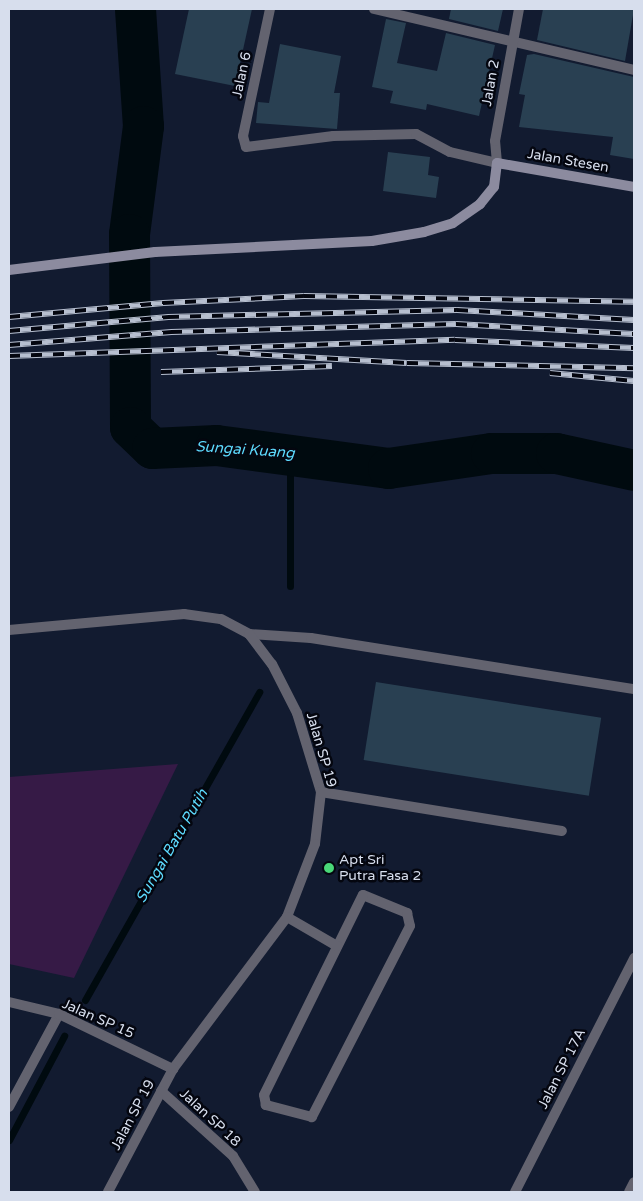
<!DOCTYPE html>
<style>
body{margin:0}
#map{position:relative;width:643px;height:1201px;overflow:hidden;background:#121b30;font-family:"Varela Round",sans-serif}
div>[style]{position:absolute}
.green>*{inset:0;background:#361a46}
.stream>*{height:7px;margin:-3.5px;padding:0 3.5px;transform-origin:3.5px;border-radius:3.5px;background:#000a0f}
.river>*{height:41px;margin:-20.5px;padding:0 20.5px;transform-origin:20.5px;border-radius:20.5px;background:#000a0f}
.building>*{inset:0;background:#294052;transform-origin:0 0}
.service>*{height:10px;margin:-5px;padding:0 5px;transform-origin:5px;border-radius:5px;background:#63636f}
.minor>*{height:10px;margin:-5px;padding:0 5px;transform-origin:5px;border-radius:5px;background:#63636f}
.secondary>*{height:10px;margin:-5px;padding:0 5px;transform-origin:5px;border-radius:5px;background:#8c8b9f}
.rail>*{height:5.5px;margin-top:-2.75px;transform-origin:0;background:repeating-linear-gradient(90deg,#04060f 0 11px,#b7bfcf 0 22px);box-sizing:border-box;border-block:1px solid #b7bfcf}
.dots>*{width:14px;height:14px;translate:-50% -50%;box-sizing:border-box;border:2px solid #04060f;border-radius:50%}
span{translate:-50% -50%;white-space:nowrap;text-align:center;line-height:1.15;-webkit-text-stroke:5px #04060f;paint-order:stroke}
.street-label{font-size:14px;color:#d7deed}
.poi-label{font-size:14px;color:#d7deed}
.left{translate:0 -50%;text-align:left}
.water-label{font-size:15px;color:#5ddafd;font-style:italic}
.frame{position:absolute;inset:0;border:10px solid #d7deed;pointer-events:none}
</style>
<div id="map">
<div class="green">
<div style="clip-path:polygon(178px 764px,74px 978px,9px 964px,9px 777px)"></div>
</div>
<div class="stream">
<div style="left:290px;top:586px;width:133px;rotate:-90deg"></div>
<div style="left:85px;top:1000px;width:354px;rotate:-60.5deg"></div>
<div style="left:9px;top:1140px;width:118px;rotate:-62.1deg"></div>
</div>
<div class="river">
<div style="left:135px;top:9px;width:117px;rotate:86.1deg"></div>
<div style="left:143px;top:126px;width:109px;rotate:97.4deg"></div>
<div style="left:129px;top:234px;width:193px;rotate:89.7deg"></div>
<div style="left:130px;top:427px;width:30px;rotate:44deg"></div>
<div style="left:152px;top:448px;width:64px;rotate:-2.7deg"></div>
<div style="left:216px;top:445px;width:174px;rotate:7.6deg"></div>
<div style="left:388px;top:468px;width:104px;rotate:-8.3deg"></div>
<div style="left:491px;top:453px;width:65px"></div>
<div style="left:556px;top:453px;width:80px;rotate:12.3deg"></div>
</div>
<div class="building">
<div style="clip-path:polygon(189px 9px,252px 9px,235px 86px,175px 74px)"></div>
<div style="clip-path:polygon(451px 9px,503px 9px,498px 31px,449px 19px)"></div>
<div style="clip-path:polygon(543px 9px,634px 9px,625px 61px,537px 40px)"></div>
<div style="clip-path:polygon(386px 19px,406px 23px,397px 63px,437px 71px,446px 33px,495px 45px,479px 116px,427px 104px,426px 110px,390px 103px,393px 91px,372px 87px)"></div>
<div style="clip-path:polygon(280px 44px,341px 56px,334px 93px,340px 93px,337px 129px,256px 123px,258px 102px,269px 103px)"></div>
<div style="clip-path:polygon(534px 54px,634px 77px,634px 159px,610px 155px,613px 137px,519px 127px,525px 95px,519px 94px,527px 55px)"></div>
<div style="clip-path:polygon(388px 152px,430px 157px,428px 175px,439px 177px,436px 198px,383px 191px)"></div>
<div style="left:376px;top:682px;width:228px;height:79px;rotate:9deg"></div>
</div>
<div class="service">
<div style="left:374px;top:9px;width:267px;rotate:13.2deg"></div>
<div style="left:249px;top:634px;width:62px;rotate:3.7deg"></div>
<div style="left:311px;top:638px;width:327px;rotate:9deg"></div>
<div style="left:363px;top:895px;width:48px;rotate:22.2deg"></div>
<div style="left:407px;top:913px;width:13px;rotate:77deg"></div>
<div style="left:410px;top:926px;width:215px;rotate:117.2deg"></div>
<div style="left:312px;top:1117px;width:48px;rotate:-165.4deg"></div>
<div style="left:266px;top:1105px;width:10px;rotate:-101deg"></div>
<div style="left:264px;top:1095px;width:223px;rotate:-63.7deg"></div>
<div style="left:287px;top:917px;width:58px;rotate:30.1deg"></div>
<div style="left:9px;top:1107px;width:106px;rotate:-61.7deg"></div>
<div style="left:629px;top:1192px;width:11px;rotate:-63deg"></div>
</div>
<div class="minor">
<div style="left:270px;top:9px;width:130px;rotate:102deg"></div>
<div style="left:243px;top:136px;width:11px;rotate:75deg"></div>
<div style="left:246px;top:147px;width:88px;rotate:-7.2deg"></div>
<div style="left:333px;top:136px;width:83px;rotate:-1.4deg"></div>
<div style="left:416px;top:134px;width:38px;rotate:28deg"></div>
<div style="left:450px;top:152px;width:48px;rotate:13.2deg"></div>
<div style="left:497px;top:163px;width:22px;rotate:-95deg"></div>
<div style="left:495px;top:141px;width:134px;rotate:-79.7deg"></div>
<div style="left:9px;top:630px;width:176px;rotate:-5.2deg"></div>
<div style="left:184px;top:614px;width:37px;rotate:8deg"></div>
<div style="left:221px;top:619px;width:32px;rotate:28deg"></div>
<div style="left:249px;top:634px;width:38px;rotate:53deg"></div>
<div style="left:272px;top:664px;width:55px;rotate:63deg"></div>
<div style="left:297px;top:713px;width:83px;rotate:73.1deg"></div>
<div style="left:321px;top:792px;width:52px;rotate:96.6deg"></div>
<div style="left:315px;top:844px;width:78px;rotate:111deg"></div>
<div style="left:287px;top:917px;width:190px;rotate:126.9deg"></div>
<div style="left:173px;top:1069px;width:139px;rotate:117.9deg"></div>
<div style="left:321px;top:792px;width:244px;rotate:9.2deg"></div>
<div style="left:9px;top:1002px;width:51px;rotate:13.5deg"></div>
<div style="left:59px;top:1014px;width:127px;rotate:25.8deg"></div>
<div style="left:161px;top:1091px;width:97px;rotate:42.1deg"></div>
<div style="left:233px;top:1156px;width:42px;rotate:58.6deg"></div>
<div style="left:515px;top:1192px;width:263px;rotate:-63deg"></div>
</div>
<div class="secondary">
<div style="left:9px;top:270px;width:147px;rotate:-7deg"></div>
<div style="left:155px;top:252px;width:217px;rotate:-2.9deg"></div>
<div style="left:372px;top:241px;width:53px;rotate:-9.8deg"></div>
<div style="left:424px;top:232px;width:30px;rotate:-17deg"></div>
<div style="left:453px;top:223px;width:33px;rotate:-35deg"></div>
<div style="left:480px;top:204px;width:22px;rotate:-51deg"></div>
<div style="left:494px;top:187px;width:24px;rotate:-83deg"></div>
<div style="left:497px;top:163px;width:139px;rotate:9.9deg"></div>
</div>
<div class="rail">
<div style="left:9px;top:317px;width:155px;rotate:-5.2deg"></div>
<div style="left:163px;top:303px;width:141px;rotate:-2.8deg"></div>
<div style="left:304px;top:296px;width:330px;rotate:1deg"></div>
<div style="left:9px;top:331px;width:160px;rotate:-5deg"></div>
<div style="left:168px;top:317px;width:289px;rotate:-1.4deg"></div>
<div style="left:457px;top:310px;width:177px;rotate:3.2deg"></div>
<div style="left:9px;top:345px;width:163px;rotate:-4.6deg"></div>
<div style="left:171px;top:332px;width:285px;rotate:-1.6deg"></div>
<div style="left:456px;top:324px;width:178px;rotate:3.2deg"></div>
<div style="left:217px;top:352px;width:190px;rotate:3.3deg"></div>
<div style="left:407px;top:363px;width:227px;rotate:1.3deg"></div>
<div style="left:9px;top:356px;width:446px;rotate:-2.1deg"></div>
<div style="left:455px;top:340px;width:179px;rotate:2.6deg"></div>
<div style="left:161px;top:372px;width:171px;rotate:-2deg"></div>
<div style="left:550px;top:373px;width:84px;rotate:5.4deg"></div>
</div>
<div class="dots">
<div style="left:329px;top:868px;background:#49d778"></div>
</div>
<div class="street-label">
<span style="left:242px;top:75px;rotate:-78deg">Jalan 6</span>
<span style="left:491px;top:83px;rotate:-80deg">Jalan 2</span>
<span style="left:568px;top:161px;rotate:10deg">Jalan Stesen</span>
<span style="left:321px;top:750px;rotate:74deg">Jalan SP 19</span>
<span style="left:98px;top:1019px;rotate:24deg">Jalan SP 15</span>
<span style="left:562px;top:1069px;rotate:-63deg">Jalan SP 17A</span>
<span style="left:133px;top:1115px;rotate:-62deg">Jalan SP 19</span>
<span style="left:210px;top:1118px;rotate:43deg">Jalan SP 18</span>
</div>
<div class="poi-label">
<span class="left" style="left:339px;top:868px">Apt Sri<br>Putra Fasa 2</span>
</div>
<div class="water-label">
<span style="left:245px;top:450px;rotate:4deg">Sungai Kuang</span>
<span style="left:172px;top:846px;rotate:-60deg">Sungai Batu Putih</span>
</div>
<div class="frame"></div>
</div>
